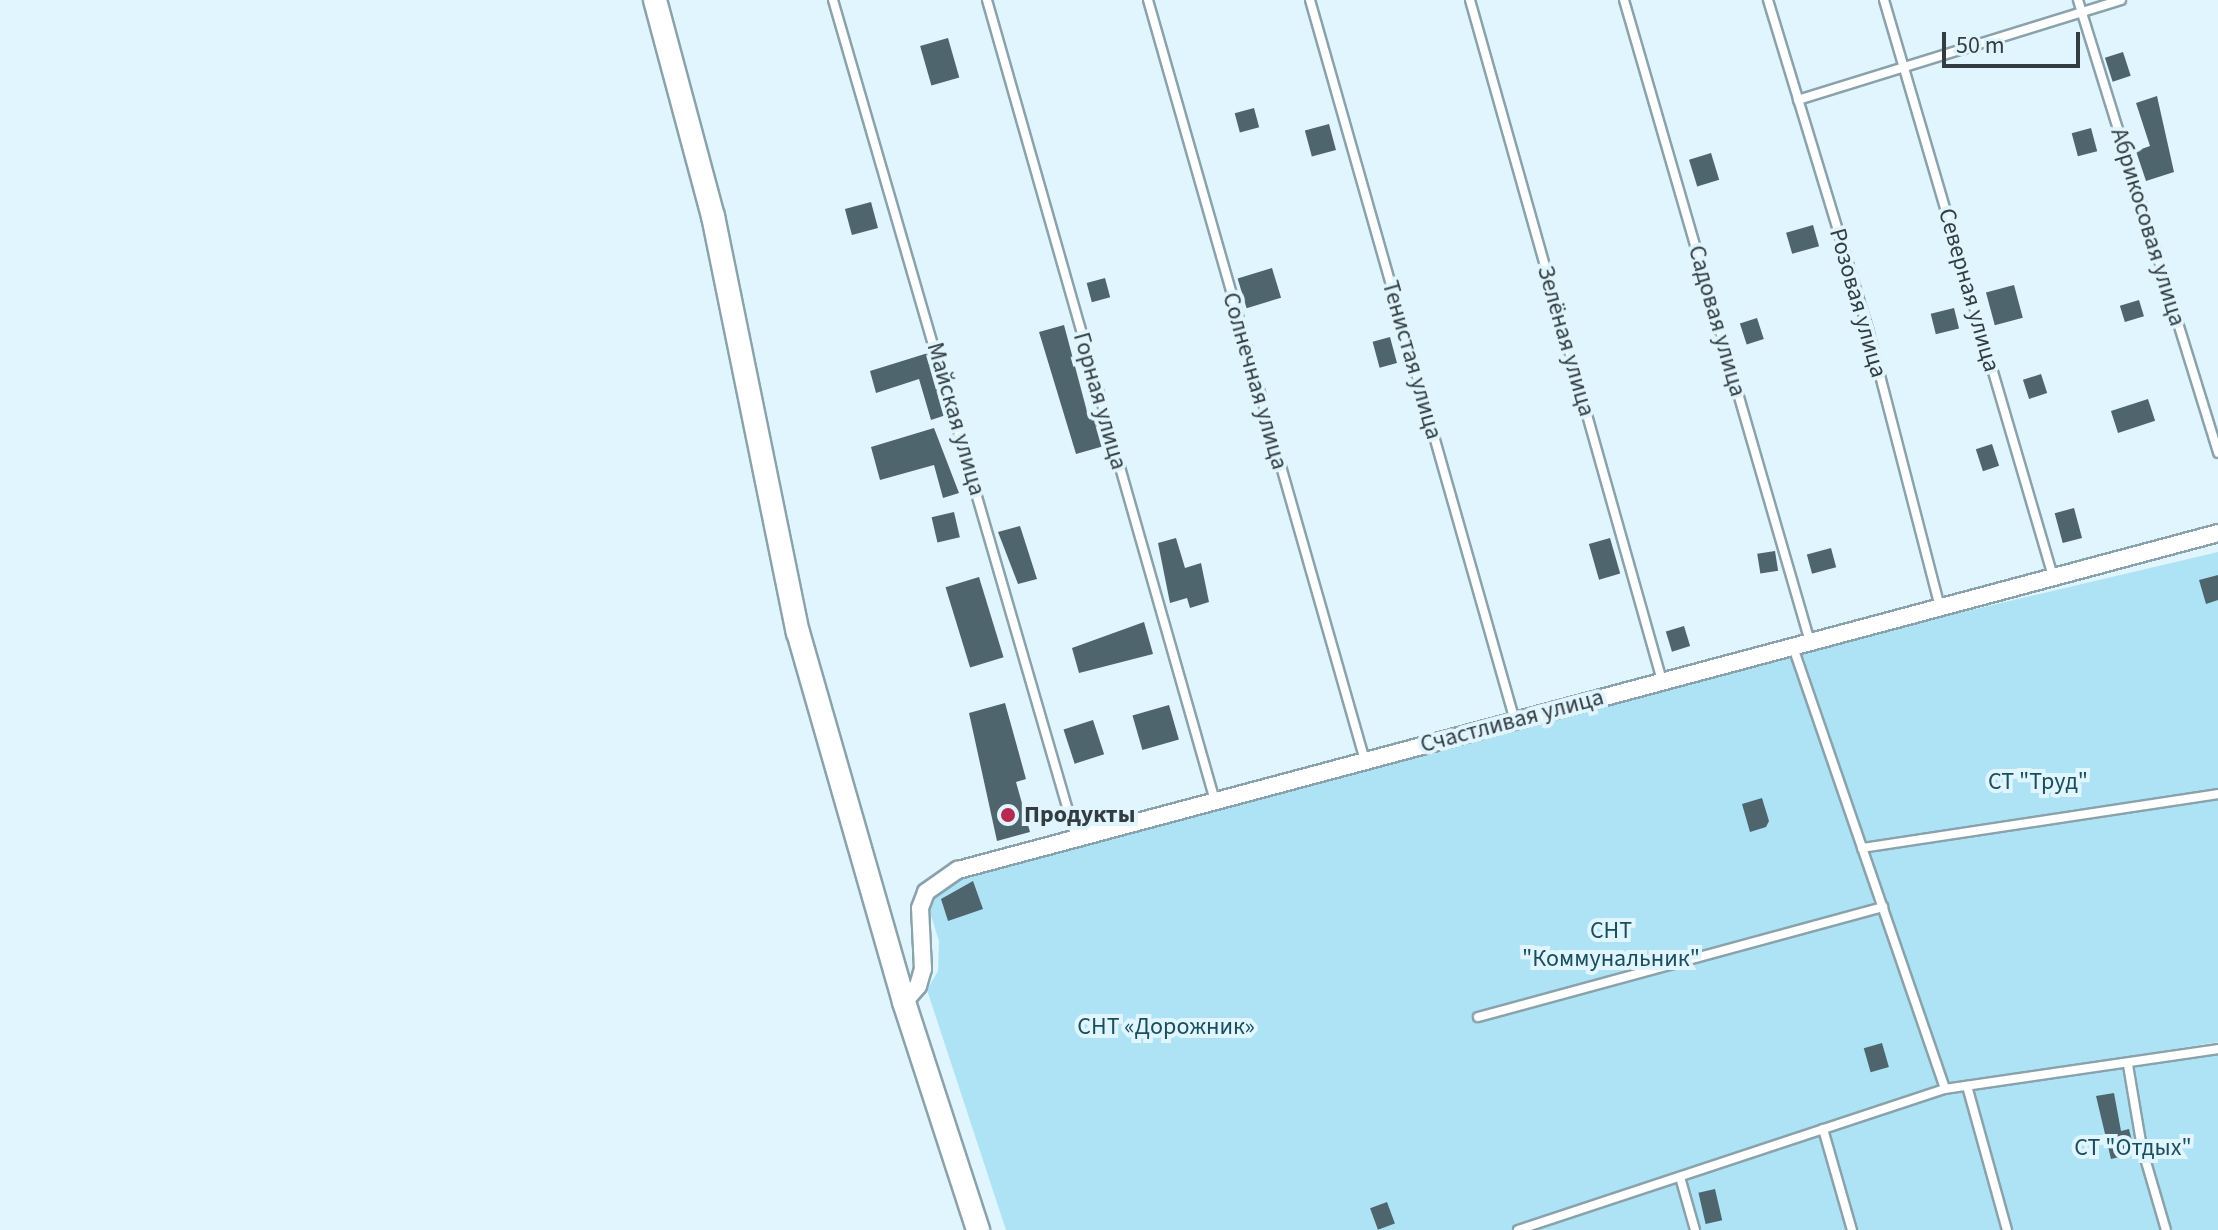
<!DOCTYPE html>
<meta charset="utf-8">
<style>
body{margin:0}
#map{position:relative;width:2218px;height:1230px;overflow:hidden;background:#e0f5fd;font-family:"Source Sans 3",sans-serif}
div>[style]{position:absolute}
.green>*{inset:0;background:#ade3f5}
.building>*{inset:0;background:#4e656d;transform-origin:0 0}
.roads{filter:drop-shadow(2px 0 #8aa2ab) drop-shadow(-2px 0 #8aa2ab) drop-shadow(0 2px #8aa2ab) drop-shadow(0 -2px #8aa2ab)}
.lane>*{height:8px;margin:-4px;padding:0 4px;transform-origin:4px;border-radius:4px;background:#fff}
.street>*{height:16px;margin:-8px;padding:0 8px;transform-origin:8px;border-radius:8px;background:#fff}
.secondary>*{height:22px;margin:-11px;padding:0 11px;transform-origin:11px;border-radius:11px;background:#fff}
.dots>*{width:22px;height:22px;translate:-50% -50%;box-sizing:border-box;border:4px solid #e0f5fd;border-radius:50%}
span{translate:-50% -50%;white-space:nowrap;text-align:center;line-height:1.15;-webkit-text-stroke:8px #e0f5fd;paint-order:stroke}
.street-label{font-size:24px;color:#333d41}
.park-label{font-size:24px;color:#184e5d}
.poi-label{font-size:24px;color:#333d41;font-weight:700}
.left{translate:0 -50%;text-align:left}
.scale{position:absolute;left:1942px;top:32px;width:138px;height:36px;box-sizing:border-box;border:4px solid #333d41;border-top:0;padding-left:10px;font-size:24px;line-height:28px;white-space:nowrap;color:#333d41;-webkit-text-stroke:6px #e0f5fd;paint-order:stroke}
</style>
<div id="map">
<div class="green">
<div style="clip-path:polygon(2218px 552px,2218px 1042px,1949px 1085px,1801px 650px)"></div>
<div style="clip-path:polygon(1793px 646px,1945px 1089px,2218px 1049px,2218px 1230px,1006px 1230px,927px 990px,938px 971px,939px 941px,929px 909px,933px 890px,964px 875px)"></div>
</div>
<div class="building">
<div style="left:948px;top:38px;width:41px;height:29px;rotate:74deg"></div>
<div style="left:2123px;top:52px;width:25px;height:19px;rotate:72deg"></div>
<div style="clip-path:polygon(2157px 96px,2174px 172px,2146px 181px,2136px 151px,2150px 146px,2136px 103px)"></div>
<div style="left:1254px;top:108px;width:20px;height:20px;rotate:75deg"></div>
<div style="left:1329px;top:124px;width:27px;height:25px;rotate:75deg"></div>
<div style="left:2091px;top:128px;width:24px;height:20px;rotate:75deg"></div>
<div style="left:1711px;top:153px;width:28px;height:23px;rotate:73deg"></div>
<div style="left:871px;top:202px;width:27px;height:27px;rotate:75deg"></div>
<div style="left:1813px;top:225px;width:22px;height:28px;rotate:74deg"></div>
<div style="left:1272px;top:268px;width:31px;height:36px;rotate:73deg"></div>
<div style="left:1105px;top:278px;width:20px;height:19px;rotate:75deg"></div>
<div style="left:2014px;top:285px;width:34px;height:29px;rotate:75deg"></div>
<div style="left:2139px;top:300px;width:17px;height:20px;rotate:73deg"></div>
<div style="left:1954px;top:308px;width:21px;height:24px;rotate:76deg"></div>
<div style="left:1757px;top:318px;width:22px;height:18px;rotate:72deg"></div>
<div style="clip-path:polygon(1064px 325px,1089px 419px,1095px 417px,1104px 446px,1076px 454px,1039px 332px)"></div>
<div style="left:1390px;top:337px;width:27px;height:18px;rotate:75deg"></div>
<div style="clip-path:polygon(928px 353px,946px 415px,931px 420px,919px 379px,876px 393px,870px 371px)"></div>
<div style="left:2041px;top:374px;width:20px;height:19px;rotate:72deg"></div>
<div style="left:2148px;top:399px;width:23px;height:39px;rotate:72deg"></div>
<div style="clip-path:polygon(934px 428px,959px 493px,943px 498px,934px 465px,880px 480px,871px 447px)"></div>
<div style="left:1992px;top:444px;width:23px;height:17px;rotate:72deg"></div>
<div style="left:2074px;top:508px;width:31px;height:20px;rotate:75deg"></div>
<div style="left:954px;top:512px;width:26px;height:23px;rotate:77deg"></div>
<div style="clip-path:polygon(1020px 526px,1037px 579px,1018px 584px,998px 532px)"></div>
<div style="clip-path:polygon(1176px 538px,1185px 568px,1201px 563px,1209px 602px,1190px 608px,1187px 598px,1170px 603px,1158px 543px)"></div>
<div style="left:1610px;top:538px;width:37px;height:22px;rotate:74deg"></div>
<div style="left:1831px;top:548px;width:20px;height:25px;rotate:75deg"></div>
<div style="left:1775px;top:551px;width:20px;height:18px;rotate:81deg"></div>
<div style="clip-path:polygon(2218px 575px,2218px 600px,2206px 604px,2199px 580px)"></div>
<div style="left:979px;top:577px;width:84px;height:35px;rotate:73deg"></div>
<div style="clip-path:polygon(1144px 622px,1153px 654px,1079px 673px,1072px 648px)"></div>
<div style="left:1684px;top:626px;width:21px;height:19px;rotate:73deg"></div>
<div style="clip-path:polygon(1005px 703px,1026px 779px,1016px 782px,1030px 832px,997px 841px,969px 713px)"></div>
<div style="left:1169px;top:705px;width:36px;height:38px;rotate:74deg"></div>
<div style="left:1093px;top:720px;width:36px;height:31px;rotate:72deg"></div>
<div style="clip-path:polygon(1762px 798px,1769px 821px,1766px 827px,1750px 832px,1742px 804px)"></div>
<div style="clip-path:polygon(973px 881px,983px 909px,948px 921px,941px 899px)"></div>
<div style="left:1882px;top:1043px;width:25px;height:19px;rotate:74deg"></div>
<div style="clip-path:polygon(2114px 1093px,2121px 1131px,2129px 1129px,2135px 1153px,2111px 1159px,2096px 1096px)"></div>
<div style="left:1715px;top:1189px;width:32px;height:17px;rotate:77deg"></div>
<div style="left:1387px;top:1202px;width:23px;height:18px;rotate:70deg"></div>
</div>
<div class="roads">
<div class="lane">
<div style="left:833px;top:0;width:873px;rotate:73.83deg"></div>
<div style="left:987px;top:0;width:833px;rotate:74.11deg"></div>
<div style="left:1148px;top:0;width:791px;rotate:74.08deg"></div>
<div style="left:1310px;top:0;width:750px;rotate:74.13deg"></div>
<div style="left:1470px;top:0;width:708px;rotate:74.25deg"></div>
<div style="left:1624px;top:0;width:668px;rotate:73.84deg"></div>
<div style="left:1768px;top:0;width:344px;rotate:73.1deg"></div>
<div style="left:1868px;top:329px;width:287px;rotate:75.5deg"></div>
<div style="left:1884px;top:0;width:604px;rotate:73.66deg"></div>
<div style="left:2078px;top:0;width:474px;rotate:72.8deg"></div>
<div style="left:1798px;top:100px;width:338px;rotate:-17.2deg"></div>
<div style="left:1793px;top:647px;width:467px;rotate:71deg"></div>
<div style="left:1862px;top:848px;width:360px;rotate:-8.6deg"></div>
<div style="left:1478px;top:1017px;width:420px;rotate:-15.2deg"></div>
<div style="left:2128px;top:1065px;width:84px;rotate:80.4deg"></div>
<div style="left:2142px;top:1148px;width:85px;rotate:73.7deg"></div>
<div style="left:1967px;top:1086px;width:149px;rotate:74.5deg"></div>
<div style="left:1823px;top:1129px;width:105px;rotate:74deg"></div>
<div style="left:1680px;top:1177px;width:55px;rotate:74.2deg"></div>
<div style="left:1518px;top:1230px;width:450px;rotate:-18.3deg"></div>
<div style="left:1945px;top:1089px;width:276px;rotate:-8.3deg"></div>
</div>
<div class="street">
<div style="left:904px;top:1002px;width:21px;rotate:-49deg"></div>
<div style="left:918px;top:986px;width:18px;rotate:-74deg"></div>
<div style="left:923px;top:969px;width:61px;rotate:-92.8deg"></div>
<div style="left:920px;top:908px;width:17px;rotate:-69deg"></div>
<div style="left:926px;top:892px;width:39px;rotate:-35deg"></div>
<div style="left:958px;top:870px;width:1304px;rotate:-14.97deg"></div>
</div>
<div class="secondary">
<div style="left:655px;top:0;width:224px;rotate:75deg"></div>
<div style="left:713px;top:216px;width:425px;rotate:78.5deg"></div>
<div style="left:798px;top:632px;width:385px;rotate:74deg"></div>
<div style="left:904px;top:1002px;width:240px;rotate:72deg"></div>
</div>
</div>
<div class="dots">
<div style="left:1008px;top:815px;background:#b82850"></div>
</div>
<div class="street-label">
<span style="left:2148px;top:227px;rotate:73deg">Абрикосовая улица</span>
<span style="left:1969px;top:290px;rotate:74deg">Северная улица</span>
<span style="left:1858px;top:303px;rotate:74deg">Розовая улица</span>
<span style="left:1717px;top:321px;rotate:74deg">Садовая улица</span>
<span style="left:1566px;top:341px;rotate:74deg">Зелёная улица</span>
<span style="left:1412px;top:360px;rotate:74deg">Тенистая улица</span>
<span style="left:1255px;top:381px;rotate:74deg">Солнечная улица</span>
<span style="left:1100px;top:401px;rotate:74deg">Горная улица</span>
<span style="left:956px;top:419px;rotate:74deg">Майская улица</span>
<span style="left:1512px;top:721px;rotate:-15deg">Счастливая улица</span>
</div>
<div class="park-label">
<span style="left:2038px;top:782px">СТ "Труд"</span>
<span style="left:1611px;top:945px">СНТ<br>"Коммунальник"</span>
<span style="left:1166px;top:1027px">СНТ «Дорожник»</span>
<span style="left:2133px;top:1148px">СТ "Отдых"</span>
</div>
<div class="poi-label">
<span class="left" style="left:1024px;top:815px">Продукты</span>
</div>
<div class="scale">50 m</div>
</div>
